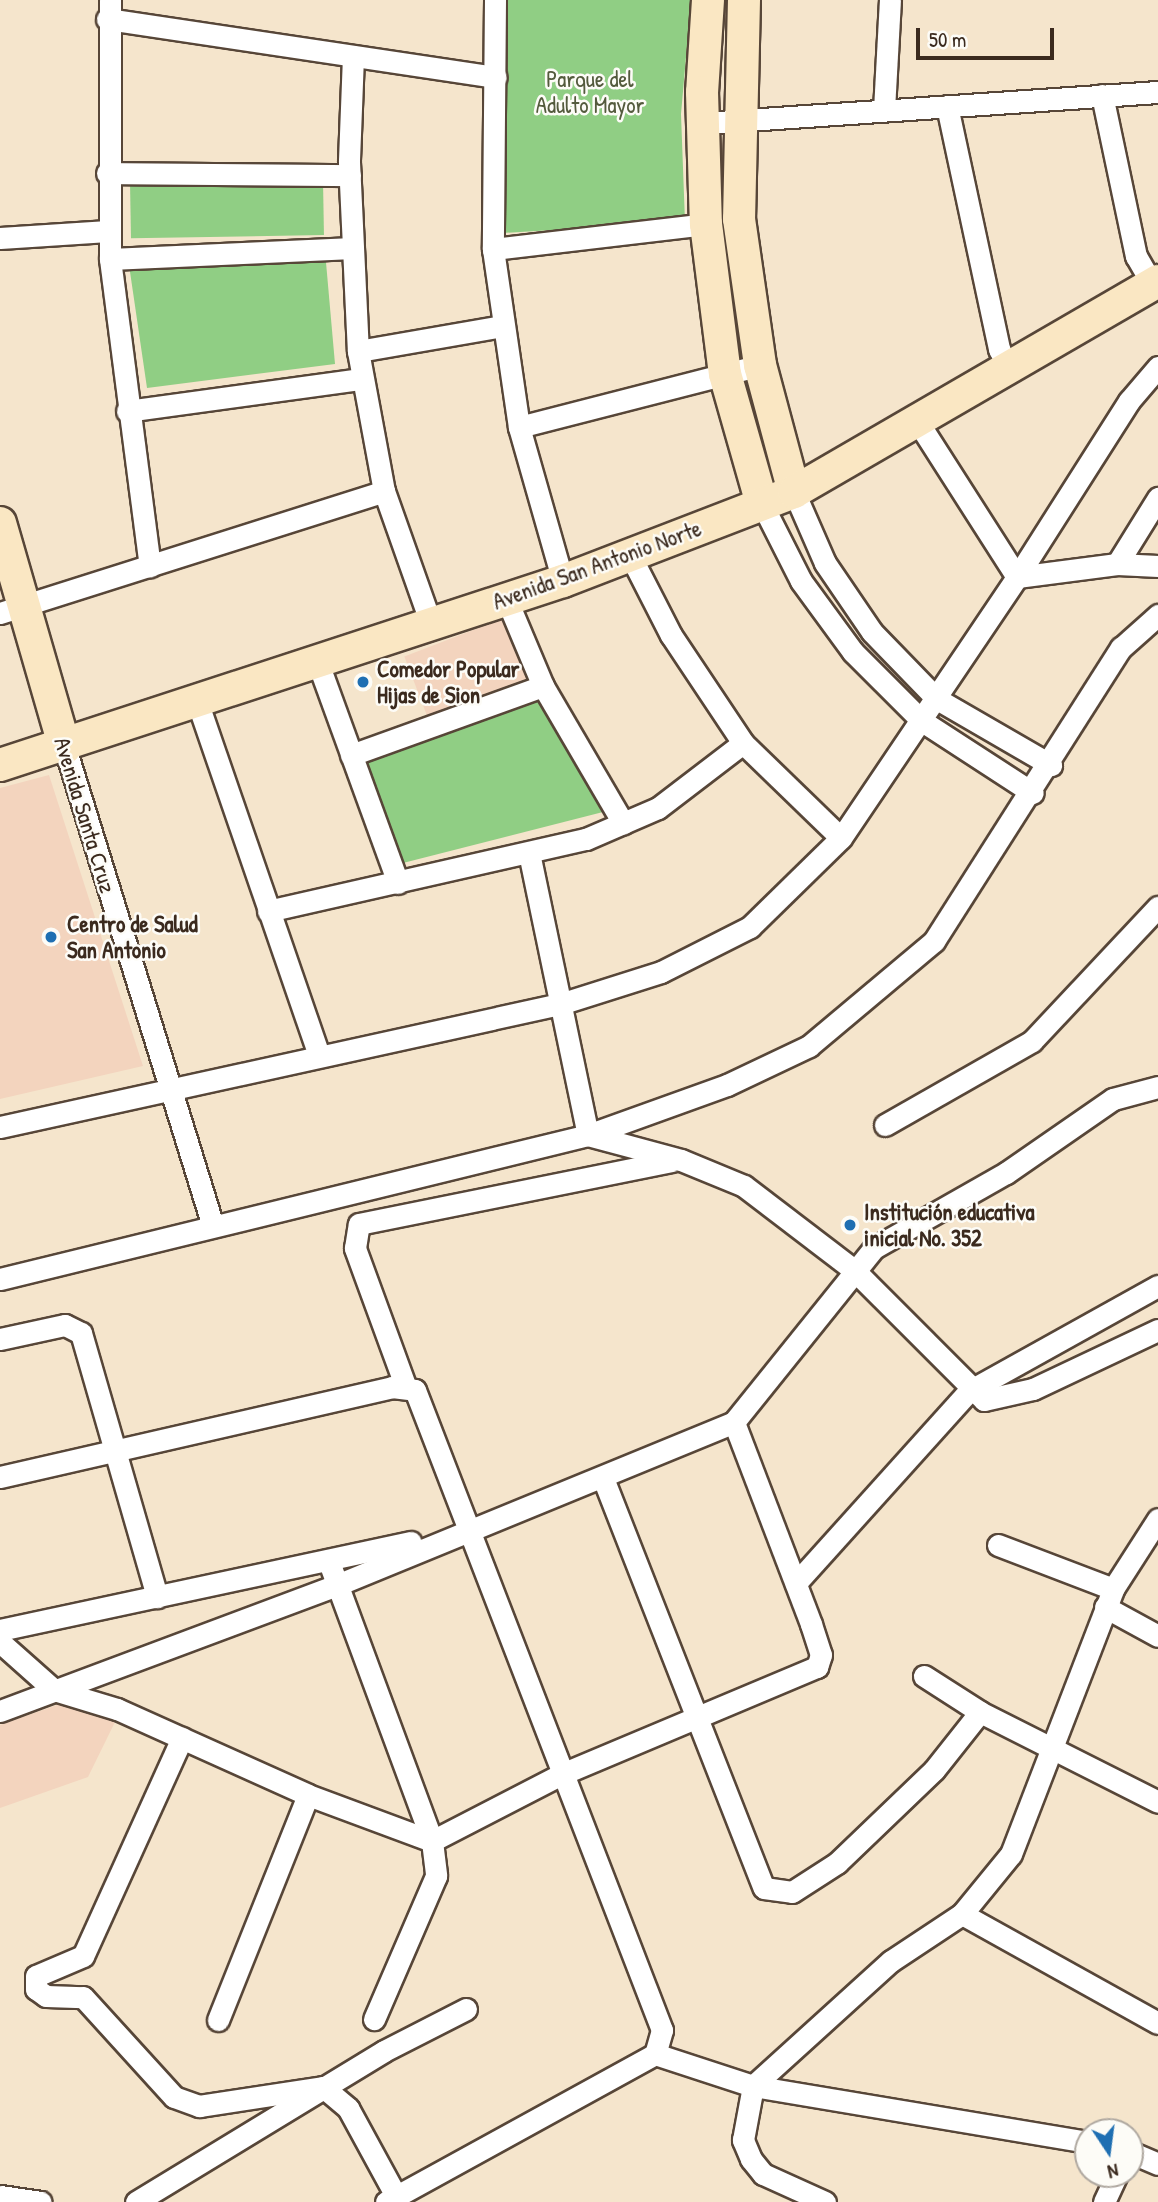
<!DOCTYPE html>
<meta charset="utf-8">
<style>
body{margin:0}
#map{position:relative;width:1158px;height:2202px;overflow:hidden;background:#f5e5cc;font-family:"Patrick Hand",sans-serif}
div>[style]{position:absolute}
.built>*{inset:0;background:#f3d4be;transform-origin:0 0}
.green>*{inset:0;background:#90ce84;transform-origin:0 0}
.roads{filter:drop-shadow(2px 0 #574638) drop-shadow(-2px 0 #574638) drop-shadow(0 2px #574638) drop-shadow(0 -2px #574638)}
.street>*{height:21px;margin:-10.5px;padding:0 10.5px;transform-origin:10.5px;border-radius:10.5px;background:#fff}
.secondary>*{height:32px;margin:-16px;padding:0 16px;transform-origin:16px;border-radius:16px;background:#fae7c3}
.dots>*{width:19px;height:19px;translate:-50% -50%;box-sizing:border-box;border:4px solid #fdfcf7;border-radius:50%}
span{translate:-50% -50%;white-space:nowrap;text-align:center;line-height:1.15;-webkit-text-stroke:5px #fdfcf7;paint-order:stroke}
.park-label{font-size:23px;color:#545b3d}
.street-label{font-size:23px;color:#3b2a1e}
.poi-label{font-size:23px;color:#3b2a1e;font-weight:700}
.left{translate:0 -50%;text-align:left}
.north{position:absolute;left:1074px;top:2118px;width:70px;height:70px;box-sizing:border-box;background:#fdfcf7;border:2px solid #afa8a0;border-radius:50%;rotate:167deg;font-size:19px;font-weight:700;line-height:28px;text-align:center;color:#3b2a1e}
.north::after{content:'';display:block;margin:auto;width:24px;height:32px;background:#1f6fb2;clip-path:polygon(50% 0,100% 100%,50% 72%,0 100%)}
.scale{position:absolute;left:916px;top:28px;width:138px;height:32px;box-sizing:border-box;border:4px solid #3b2a1e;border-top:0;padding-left:9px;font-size:21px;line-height:24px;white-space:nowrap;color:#3b2a1e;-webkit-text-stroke:5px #fdfcf7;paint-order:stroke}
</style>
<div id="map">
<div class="built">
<div style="left:507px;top:617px;width:68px;height:110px;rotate:69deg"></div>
<div style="clip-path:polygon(49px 775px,143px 1066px,0 1099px,0 788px)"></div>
<div style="clip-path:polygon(77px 1698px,115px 1722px,88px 1777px,0 1808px,0 1725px)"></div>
</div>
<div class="green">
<div style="clip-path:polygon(506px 0,691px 0,681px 114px,685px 222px,502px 233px,499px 81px)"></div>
<div style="left:323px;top:180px;width:55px;height:193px;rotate:89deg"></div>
<div style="clip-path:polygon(325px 251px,335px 364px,147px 388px,128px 258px)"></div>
<div style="clip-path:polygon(538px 700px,603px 812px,403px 863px,366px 760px)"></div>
</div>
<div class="roads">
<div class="street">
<div style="left:110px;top:0;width:259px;rotate:90deg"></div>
<div style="left:110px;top:259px;width:310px;rotate:82.6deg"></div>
<div style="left:495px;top:0;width:249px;rotate:90.5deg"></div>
<div style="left:493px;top:249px;width:180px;rotate:81.7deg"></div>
<div style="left:519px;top:427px;width:160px;rotate:74.1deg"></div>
<div style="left:107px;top:19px;width:393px;rotate:8.5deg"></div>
<div style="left:353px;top:56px;width:106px;rotate:92.2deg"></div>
<div style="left:349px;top:162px;width:189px;rotate:87.3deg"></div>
<div style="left:358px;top:351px;width:142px;rotate:79.5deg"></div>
<div style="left:384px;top:491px;width:141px;rotate:70.5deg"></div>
<div style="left:1102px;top:95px;width:165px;rotate:78.1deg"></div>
<div style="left:1136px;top:256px;width:32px;rotate:60deg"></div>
<div style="left:947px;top:106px;width:249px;rotate:77.9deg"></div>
<div style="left:999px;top:349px;width:25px;rotate:63deg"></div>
<div style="left:884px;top:110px;width:110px;rotate:-86.9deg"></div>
<div style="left:703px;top:123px;width:456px;rotate:-3.9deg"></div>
<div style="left:107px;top:173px;width:243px;rotate:0.5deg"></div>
<div style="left:0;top:238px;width:108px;rotate:-3.7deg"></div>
<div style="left:493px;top:249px;width:214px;rotate:-6.7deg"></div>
<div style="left:110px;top:259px;width:243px;rotate:-2.6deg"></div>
<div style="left:358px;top:351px;width:147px;rotate:-9.8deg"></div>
<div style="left:1158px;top:367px;width:45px;rotate:130.5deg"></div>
<div style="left:1129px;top:401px;width:209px;rotate:122.5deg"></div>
<div style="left:1017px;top:577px;width:101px;rotate:-7.4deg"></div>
<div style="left:1117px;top:564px;width:41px;rotate:2.8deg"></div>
<div style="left:127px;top:411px;width:237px;rotate:-7.8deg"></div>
<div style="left:519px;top:427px;width:249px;rotate:-14.4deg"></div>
<div style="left:794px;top:492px;width:77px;rotate:66.4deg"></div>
<div style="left:825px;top:563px;width:83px;rotate:55.7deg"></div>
<div style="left:872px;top:632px;width:93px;rotate:45.9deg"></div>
<div style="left:937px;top:699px;width:132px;rotate:30.1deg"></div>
<div style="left:762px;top:504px;width:86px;rotate:63.1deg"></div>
<div style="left:801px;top:581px;width:88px;rotate:53.8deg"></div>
<div style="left:853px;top:652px;width:98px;rotate:45deg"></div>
<div style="left:922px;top:721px;width:132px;rotate:33deg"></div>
<div style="left:630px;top:555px;width:90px;rotate:62.9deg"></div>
<div style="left:671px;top:635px;width:130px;rotate:56.3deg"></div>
<div style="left:743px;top:743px;width:136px;rotate:44.1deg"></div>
<div style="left:1117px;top:564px;width:78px;rotate:-58.2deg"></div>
<div style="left:506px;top:598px;width:95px;rotate:67.2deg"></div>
<div style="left:543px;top:686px;width:159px;rotate:59.7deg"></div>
<div style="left:0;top:613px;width:403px;rotate:-17.6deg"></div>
<div style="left:318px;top:663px;width:234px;rotate:70deg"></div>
<div style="left:197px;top:701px;width:375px;rotate:71deg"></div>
<div style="left:65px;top:748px;width:500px;rotate:72.8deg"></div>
<div style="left:351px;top:755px;width:204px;rotate:-19.8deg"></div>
<div style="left:529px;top:853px;width:288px;rotate:78.2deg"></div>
<div style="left:588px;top:1135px;width:96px;rotate:15deg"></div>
<div style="left:681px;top:1160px;width:68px;rotate:22.4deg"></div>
<div style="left:744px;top:1186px;width:138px;rotate:37.4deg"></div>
<div style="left:854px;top:1270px;width:184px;rotate:45deg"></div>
<div style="left:984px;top:1400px;width:50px;rotate:-12.7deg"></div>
<div style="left:1033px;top:1389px;width:138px;rotate:-25.3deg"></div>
<div style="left:268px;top:911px;width:326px;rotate:-12.8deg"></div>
<div style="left:586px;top:839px;width:78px;rotate:-23.3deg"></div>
<div style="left:658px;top:808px;width:107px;rotate:-37.4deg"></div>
<div style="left:885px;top:1125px;width:169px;rotate:-29.7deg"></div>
<div style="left:1032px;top:1041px;width:184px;rotate:-46.8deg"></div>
<div style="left:0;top:1127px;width:573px;rotate:-12.39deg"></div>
<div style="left:560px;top:1004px;width:106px;rotate:-17.6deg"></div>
<div style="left:661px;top:972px;width:100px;rotate:-26.8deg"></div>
<div style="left:750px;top:927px;width:127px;rotate:-44.4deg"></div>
<div style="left:841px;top:838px;width:315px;rotate:-56deg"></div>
<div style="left:1017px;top:577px;width:184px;rotate:-122.6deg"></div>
<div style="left:0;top:1279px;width:605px;rotate:-13.76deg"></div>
<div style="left:588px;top:1135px;width:148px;rotate:-19.8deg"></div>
<div style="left:727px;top:1085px;width:91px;rotate:-25.4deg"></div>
<div style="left:809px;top:1046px;width:163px;rotate:-40deg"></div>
<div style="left:934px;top:941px;width:348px;rotate:-57.5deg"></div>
<div style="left:1121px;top:648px;width:50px;rotate:-41.7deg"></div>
<div style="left:0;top:1339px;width:66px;rotate:-12.2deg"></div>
<div style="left:65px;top:1325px;width:18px;rotate:27deg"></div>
<div style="left:81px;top:1333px;width:275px;rotate:73.9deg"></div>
<div style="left:405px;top:1385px;width:146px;rotate:-110.1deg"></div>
<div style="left:355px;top:1248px;width:24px;rotate:-81deg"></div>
<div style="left:359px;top:1224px;width:319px;rotate:-11.4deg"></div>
<div style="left:0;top:1477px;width:402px;rotate:-12.9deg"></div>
<div style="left:392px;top:1387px;width:23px;rotate:7deg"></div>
<div style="left:415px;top:1390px;width:686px;rotate:68.9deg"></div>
<div style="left:662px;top:2030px;width:25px;rotate:106deg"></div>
<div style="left:603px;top:1478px;width:440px;rotate:68.6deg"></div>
<div style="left:764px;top:1888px;width:28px;rotate:8deg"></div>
<div style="left:792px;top:1892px;width:54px;rotate:-32.8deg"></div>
<div style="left:837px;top:1863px;width:134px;rotate:-43.8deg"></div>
<div style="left:934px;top:1770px;width:74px;rotate:-51.6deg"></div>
<div style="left:980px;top:1712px;width:199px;rotate:26.8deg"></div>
<div style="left:998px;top:1545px;width:123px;rotate:20.9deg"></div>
<div style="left:329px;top:1562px;width:297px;rotate:69.7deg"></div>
<div style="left:432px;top:1841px;width:35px;rotate:83deg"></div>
<div style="left:436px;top:1876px;width:156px;rotate:113.4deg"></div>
<div style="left:796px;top:1583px;width:258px;rotate:-48deg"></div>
<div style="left:969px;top:1391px;width:216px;rotate:-29.1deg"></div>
<div style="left:1105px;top:1607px;width:60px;rotate:28.7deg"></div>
<div style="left:0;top:1630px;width:420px;rotate:-12.1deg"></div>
<div style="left:0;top:1642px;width:72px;rotate:41.6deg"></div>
<div style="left:54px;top:1690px;width:66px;rotate:16.8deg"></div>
<div style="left:117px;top:1709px;width:209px;rotate:24.2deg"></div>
<div style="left:308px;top:1795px;width:132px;rotate:20.4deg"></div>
<div style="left:432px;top:1841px;width:146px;rotate:-27.3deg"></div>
<div style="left:562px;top:1774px;width:277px;rotate:-22.8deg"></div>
<div style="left:817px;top:1667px;width:13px;rotate:-72deg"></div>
<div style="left:821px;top:1655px;width:33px;rotate:-108deg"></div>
<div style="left:811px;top:1624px;width:216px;rotate:-110.9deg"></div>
<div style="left:924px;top:1676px;width:67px;rotate:32.7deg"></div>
<div style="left:0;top:1711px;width:360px;rotate:-20.5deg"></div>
<div style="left:337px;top:1585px;width:429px;rotate:-22.3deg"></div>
<div style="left:734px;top:1422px;width:223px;rotate:-51.2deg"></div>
<div style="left:874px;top:1248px;width:152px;rotate:-29.6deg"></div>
<div style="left:1006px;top:1173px;width:130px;rotate:-34.7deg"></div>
<div style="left:1113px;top:1099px;width:47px;rotate:-14.9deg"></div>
<div style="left:182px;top:1738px;width:239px;rotate:114.4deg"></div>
<div style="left:83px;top:1956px;width:51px;rotate:156.9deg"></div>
<div style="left:36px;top:1976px;width:13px;rotate:90deg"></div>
<div style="left:36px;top:1989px;width:12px;rotate:35deg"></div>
<div style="left:46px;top:1996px;width:37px;rotate:2deg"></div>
<div style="left:83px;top:1997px;width:135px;rotate:47.7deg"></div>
<div style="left:174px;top:2097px;width:27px;rotate:20deg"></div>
<div style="left:199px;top:2106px;width:125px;rotate:-8.7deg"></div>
<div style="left:323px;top:2087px;width:33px;rotate:40deg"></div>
<div style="left:348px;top:2108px;width:100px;rotate:61.4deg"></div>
<div style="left:962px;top:1914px;width:224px;rotate:29.1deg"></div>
<div style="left:218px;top:2020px;width:242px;rotate:-68.2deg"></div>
<div style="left:1130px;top:2152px;width:30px;rotate:23deg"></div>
<div style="left:0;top:2196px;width:41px;rotate:8.3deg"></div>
<div style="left:136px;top:2202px;width:290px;rotate:-31.3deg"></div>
<div style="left:384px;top:2051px;width:92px;rotate:-27.1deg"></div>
<div style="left:386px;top:2202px;width:307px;rotate:-28.8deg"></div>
<div style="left:655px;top:2054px;width:103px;rotate:18.1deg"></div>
<div style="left:753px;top:2086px;width:340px;rotate:9.5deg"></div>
<div style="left:825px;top:2202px;width:68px;rotate:-155.7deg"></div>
<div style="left:763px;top:2174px;width:19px;rotate:-129deg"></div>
<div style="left:751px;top:2159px;width:21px;rotate:-113deg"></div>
<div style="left:743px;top:2140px;width:55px;rotate:-79.5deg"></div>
<div style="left:753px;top:2086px;width:186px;rotate:-42.2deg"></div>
<div style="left:891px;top:1961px;width:85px;rotate:-33.5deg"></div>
<div style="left:962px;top:1914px;width:77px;rotate:-50.8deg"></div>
<div style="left:1011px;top:1854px;width:284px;rotate:-68.9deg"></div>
<div style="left:1113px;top:1589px;width:83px;rotate:-57.3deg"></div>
<div style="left:1104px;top:2202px;width:31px;rotate:-65deg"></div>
</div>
<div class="secondary">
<div style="left:708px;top:0;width:92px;rotate:93.7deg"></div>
<div style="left:702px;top:92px;width:132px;rotate:88.3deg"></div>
<div style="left:706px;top:224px;width:151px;rotate:82.8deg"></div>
<div style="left:725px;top:374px;width:135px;rotate:74.1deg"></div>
<div style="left:744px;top:0;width:219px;rotate:91.3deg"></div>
<div style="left:739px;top:219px;width:148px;rotate:81.8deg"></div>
<div style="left:760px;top:365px;width:131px;rotate:75deg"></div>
<div style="left:0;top:523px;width:234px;rotate:73.9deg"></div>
<div style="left:0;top:765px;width:592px;rotate:-18.1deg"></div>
<div style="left:563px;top:581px;width:248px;rotate:-21.1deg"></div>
<div style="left:794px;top:492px;width:421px;rotate:-30.1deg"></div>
</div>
</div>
<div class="dots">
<div style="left:363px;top:682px;background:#1f6fb2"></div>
<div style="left:51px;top:937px;background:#1f6fb2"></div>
<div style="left:850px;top:1225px;background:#1f6fb2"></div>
</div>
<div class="park-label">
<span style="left:590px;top:92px">Parque del<br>Adulto Mayor</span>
</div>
<div class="street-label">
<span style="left:597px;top:565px;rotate:-20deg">Avenida San Antonio Norte</span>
<span style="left:85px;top:815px;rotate:73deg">Avenida Santa Cruz</span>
</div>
<div class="poi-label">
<span class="left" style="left:377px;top:682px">Comedor Popular<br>Hijas de Sion</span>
<span class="left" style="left:67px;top:937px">Centro de Salud<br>San Antonio</span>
<span class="left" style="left:864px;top:1225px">Institución educativa<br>inicial No. 352</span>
</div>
<div class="north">N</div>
<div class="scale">50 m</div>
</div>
